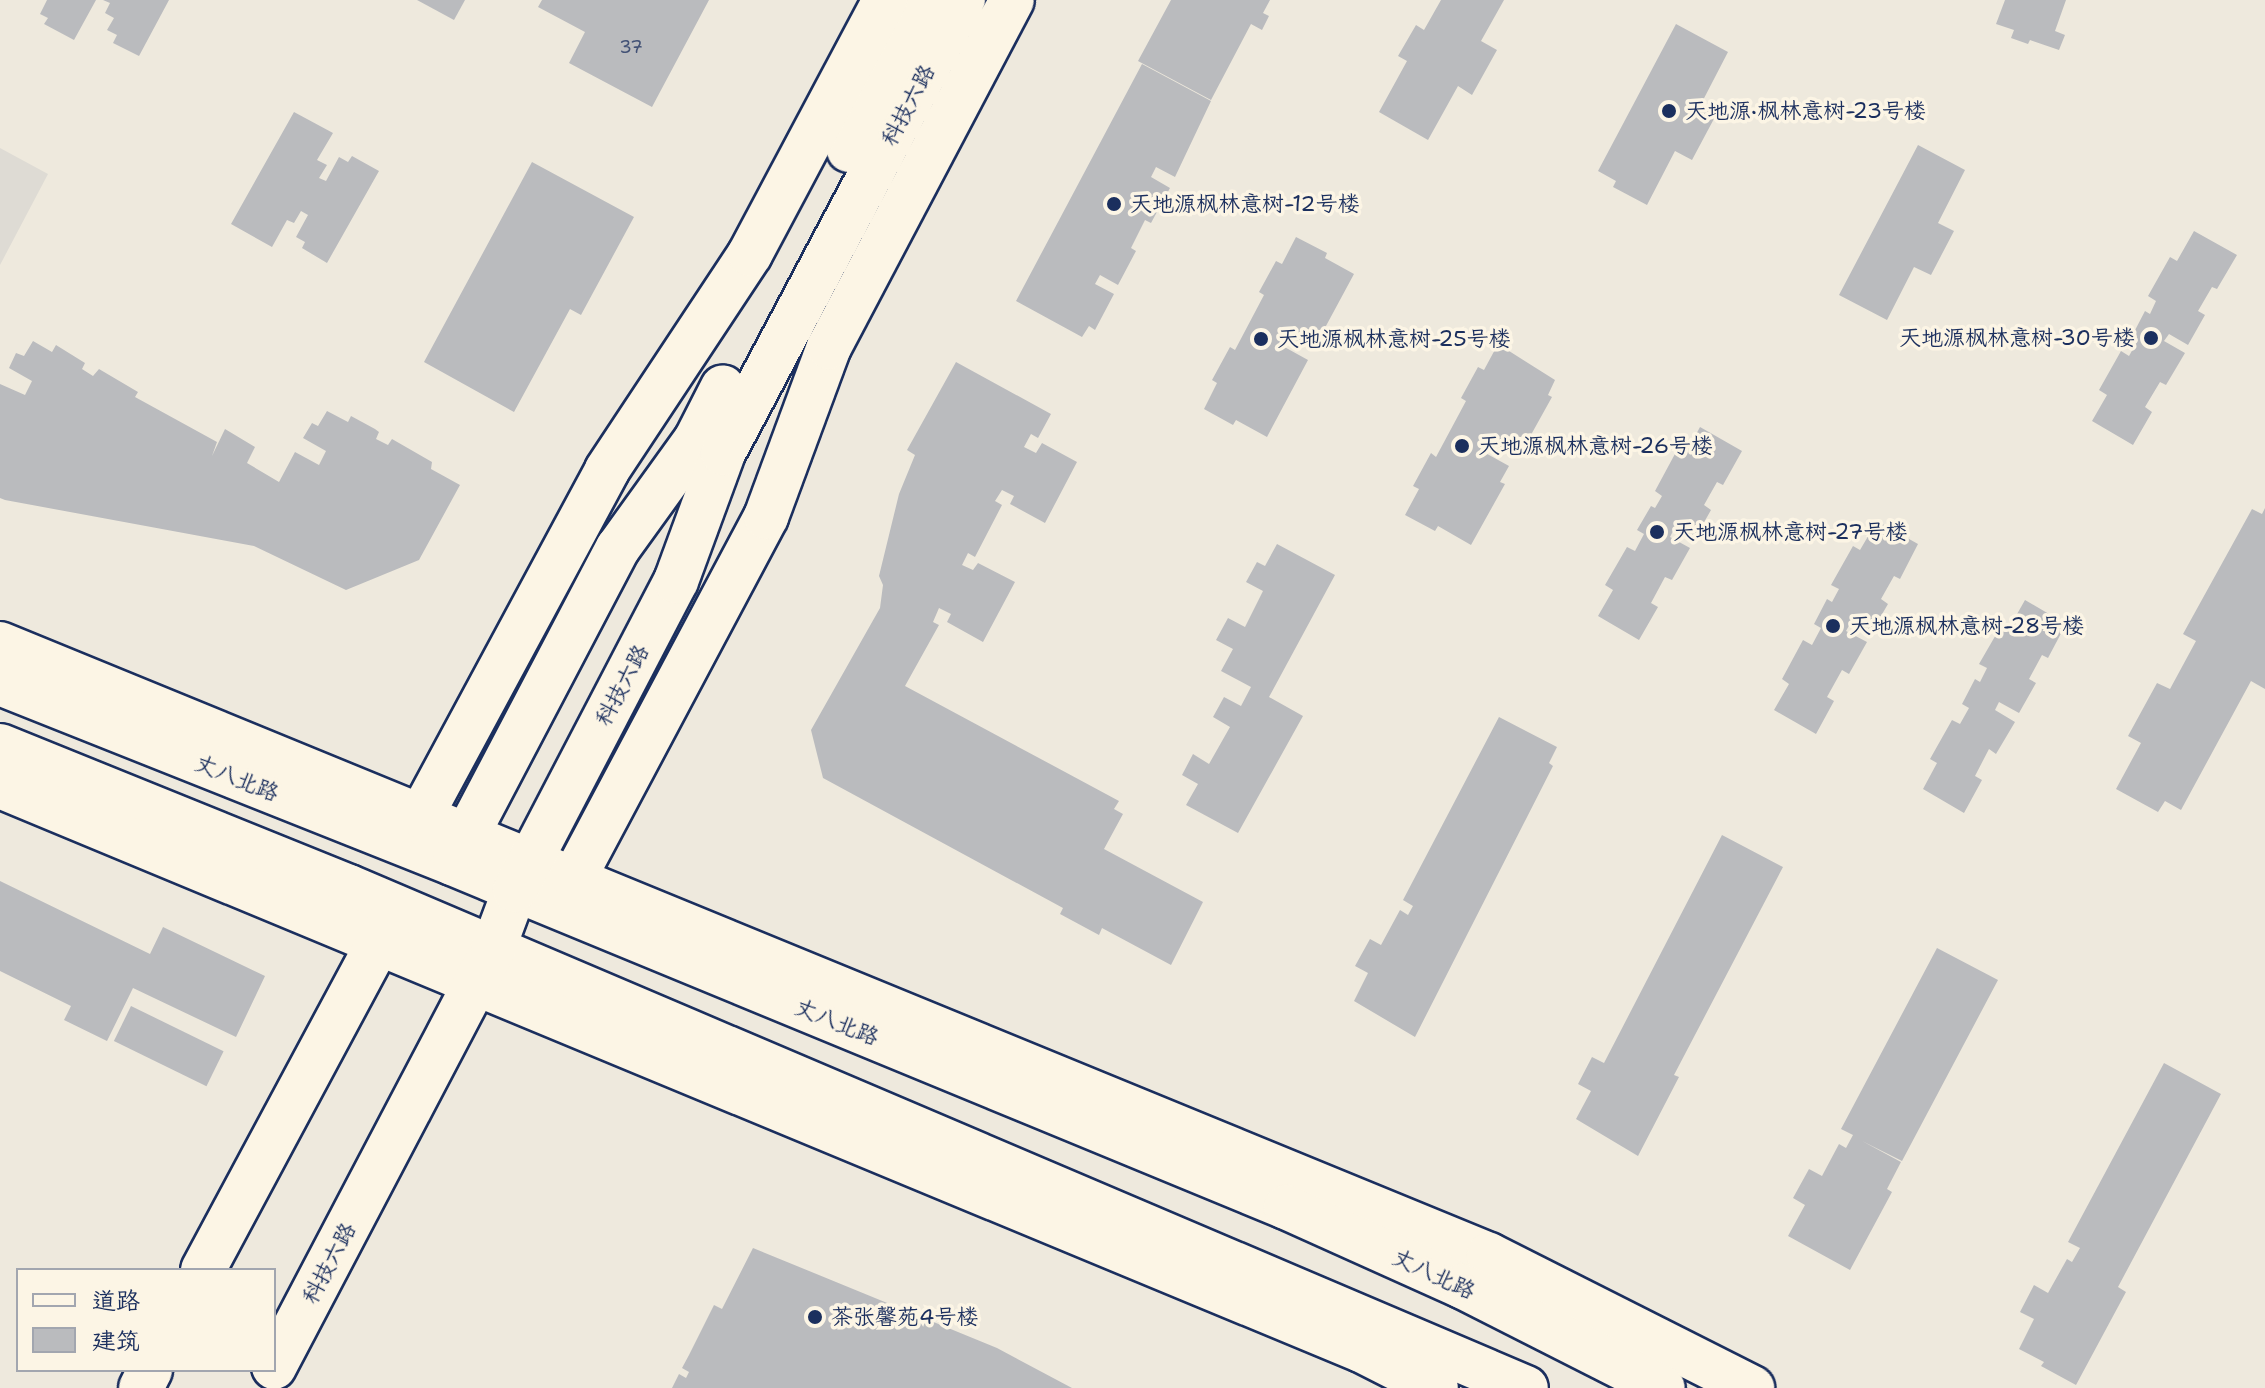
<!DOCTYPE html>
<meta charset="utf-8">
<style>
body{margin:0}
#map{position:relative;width:2265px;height:1388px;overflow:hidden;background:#eee9dd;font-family:"Shantell Sans","LXGW WenKai TC",sans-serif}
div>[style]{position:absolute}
.built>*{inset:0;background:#dedbd4}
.building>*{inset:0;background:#babbbe;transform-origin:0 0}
.roads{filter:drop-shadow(2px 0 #1b2f5e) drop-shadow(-2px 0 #1b2f5e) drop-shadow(0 2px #1b2f5e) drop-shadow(0 -2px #1b2f5e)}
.major>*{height:44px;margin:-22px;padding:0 22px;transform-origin:22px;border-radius:22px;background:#fcf5e5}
.dots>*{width:22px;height:22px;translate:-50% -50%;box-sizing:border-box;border:4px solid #fcf5e5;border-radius:50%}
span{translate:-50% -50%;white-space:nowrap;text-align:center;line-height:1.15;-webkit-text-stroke:7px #fcf5e5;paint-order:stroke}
.number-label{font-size:18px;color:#435276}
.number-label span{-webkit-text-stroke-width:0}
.street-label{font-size:22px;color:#1b2f5e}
.poi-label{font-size:22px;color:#1b2f5e}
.left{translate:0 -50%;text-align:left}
.right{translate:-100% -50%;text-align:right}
.legend{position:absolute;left:16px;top:1268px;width:260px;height:104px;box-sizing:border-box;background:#fcf5e5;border:2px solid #a2a6af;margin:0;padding:10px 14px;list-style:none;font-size:24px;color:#1b2f5e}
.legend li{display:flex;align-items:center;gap:16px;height:40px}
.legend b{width:40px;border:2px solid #a2a6af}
</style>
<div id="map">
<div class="built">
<div style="clip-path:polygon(0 148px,48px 174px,0 265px)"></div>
</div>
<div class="building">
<div style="clip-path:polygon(47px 0,96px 0,74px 40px,44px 24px,48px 18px,40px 14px)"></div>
<div style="clip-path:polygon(103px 0,169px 0,139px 56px,113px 43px,117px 35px,107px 30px,114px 18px,105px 13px,110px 3px)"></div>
<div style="clip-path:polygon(417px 0,465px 0,454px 20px)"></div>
<div style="clip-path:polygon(542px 0,709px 0,652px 107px,569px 63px,585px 32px,538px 7px)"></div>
<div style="clip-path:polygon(1171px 0,1270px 0,1263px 13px,1269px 16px,1262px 30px,1251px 24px,1211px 100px,1138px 61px)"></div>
<div style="clip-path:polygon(1441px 0,1504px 0,1481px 41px,1497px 50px,1472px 95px,1458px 86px,1428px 140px,1379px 112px,1407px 61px,1398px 56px,1416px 25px,1424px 30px)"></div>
<div style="clip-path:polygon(2005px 0,2066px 0,2055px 31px,2065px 35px,2059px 50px,2030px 40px,2028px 44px,2011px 38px,2014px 30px,1996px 24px)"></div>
<div style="clip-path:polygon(1676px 24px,1728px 52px,1700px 106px,1716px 115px,1692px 160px,1675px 151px,1647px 205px,1613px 187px,1616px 181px,1598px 171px)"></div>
<div style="clip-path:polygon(1142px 64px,1211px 101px,1175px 177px,1156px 167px,1151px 177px,1170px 188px,1151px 223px,1145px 220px,1131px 248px,1136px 251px,1118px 285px,1100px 275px,1095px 284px,1114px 294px,1095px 330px,1089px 326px,1082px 337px,1016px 301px)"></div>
<div style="clip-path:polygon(294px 112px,333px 133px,317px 160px,327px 165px,319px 178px,326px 181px,339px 157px,348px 162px,352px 156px,379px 171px,327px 263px,302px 248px,305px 242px,296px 237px,308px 215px,301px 211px,294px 223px,287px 220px,272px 247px,231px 224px)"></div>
<div style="clip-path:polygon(1918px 145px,1965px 170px,1938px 223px,1954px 231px,1931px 275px,1914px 267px,1887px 320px,1839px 295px)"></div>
<div style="clip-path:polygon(532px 162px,634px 217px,581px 315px,570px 309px,514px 412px,424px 362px)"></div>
<div style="clip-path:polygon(2194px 231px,2237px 255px,2217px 289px,2212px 287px,2198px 311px,2205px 315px,2188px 345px,2169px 334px,2164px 341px,2185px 353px,2166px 385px,2160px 382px,2145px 407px,2152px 412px,2133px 445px,2092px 421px,2107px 395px,2099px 390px,2121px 351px,2129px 356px,2138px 340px,2132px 336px,2145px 311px,2150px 314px,2156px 301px,2148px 296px,2170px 257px,2177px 261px)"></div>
<div style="clip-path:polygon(1296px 237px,1327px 253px,1325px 258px,1354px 274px,1313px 350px,1284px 334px,1279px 344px,1308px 360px,1267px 437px,1236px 420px,1233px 425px,1204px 409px,1217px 383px,1212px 380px,1230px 347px,1235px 350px,1264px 295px,1259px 292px,1276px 261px,1282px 264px)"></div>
<div style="clip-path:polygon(33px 341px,52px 352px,56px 345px,85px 363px,82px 369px,93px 376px,99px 369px,138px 392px,135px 397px,217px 442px,212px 456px,225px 429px,255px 447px,247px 463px,279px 482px,295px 452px,319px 465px,326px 451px,303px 438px,312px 423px,318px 426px,327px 411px,348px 422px,351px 416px,375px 429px,379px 432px,376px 439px,388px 445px,392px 439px,432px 462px,431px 469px,460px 485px,419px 560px,346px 590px,254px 546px,5px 500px,0 498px,0 384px,25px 395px,32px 381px,9px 368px,16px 353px,24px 356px)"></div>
<div style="clip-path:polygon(1498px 344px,1555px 380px,1548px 395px,1552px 397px,1527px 442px,1523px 440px,1514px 456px,1486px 440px,1480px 450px,1509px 466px,1500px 482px,1505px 484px,1471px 545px,1438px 526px,1435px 531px,1405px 515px,1419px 489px,1413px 486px,1431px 453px,1436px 457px,1466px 401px,1461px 398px,1478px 367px,1484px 370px)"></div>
<div style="clip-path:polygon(956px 362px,1051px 414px,1038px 438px,1031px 434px,1024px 447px,1036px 453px,1042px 443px,1077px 462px,1045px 523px,1010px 504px,1014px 496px,1002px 490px,995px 501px,1002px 505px,975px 557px,968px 553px,962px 565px,973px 570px,978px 563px,1015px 582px,983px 642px,947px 622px,951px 614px,939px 608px,933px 622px,939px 625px,905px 686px,1119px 801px,1114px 809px,1123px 814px,1104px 849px,1203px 902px,1171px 965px,1102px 928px,1099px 935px,1060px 914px,1063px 908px,823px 778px,811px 730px,880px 608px,883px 585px,879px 576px,899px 494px,915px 455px,907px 450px)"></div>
<div style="clip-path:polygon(1700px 427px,1742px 451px,1723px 485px,1717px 482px,1704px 505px,1711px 510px,1694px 540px,1674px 529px,1670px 537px,1690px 548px,1672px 580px,1665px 577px,1651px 603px,1658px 607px,1639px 640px,1598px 616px,1613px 590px,1605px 585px,1627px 547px,1635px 551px,1644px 534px,1637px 530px,1651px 506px,1655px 508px,1662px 496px,1655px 491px,1676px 452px,1684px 457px)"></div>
<div style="clip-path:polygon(2265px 508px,2265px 689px,2251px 681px,2181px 810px,2165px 801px,2158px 812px,2116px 789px,2141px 743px,2128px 736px,2157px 683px,2170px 689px,2196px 641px,2183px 634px,2252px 509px,2262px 514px)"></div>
<div style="clip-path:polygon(1877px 521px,1918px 544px,1900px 579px,1894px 576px,1881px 599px,1888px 604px,1871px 633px,1851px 622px,1846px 631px,1867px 642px,1849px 674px,1842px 670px,1827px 697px,1834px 701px,1816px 734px,1774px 710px,1789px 684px,1782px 679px,1803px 640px,1812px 645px,1821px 628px,1814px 624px,1827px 599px,1832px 602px,1839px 589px,1831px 585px,1853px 546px,1860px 550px)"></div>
<div style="clip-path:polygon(1277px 544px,1335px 575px,1269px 697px,1303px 716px,1238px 833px,1186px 805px,1198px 784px,1182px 775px,1193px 754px,1209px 764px,1230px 727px,1213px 717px,1224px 697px,1241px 706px,1251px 687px,1221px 671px,1233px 649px,1216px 640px,1228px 618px,1245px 627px,1263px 591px,1246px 582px,1257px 562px,1265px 566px)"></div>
<div style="clip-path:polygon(2025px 600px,2066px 624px,2048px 658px,2042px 655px,2029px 679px,2036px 683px,2019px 713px,1999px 702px,1995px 710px,2015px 722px,1996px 754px,1989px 749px,1975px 776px,1982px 780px,1964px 813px,1923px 789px,1937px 763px,1930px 759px,1952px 720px,1960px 724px,1969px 708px,1962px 704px,1975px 679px,1980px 682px,1987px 668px,1979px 664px,2001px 626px,2008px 630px)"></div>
<div style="clip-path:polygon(1499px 717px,1557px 747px,1549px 763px,1553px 766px,1415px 1037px,1354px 1001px,1368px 973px,1355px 966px,1370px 939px,1381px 945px,1400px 910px,1408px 915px,1413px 906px,1403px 900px)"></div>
<div style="clip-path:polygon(1722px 835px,1783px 867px,1674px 1075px,1679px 1077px,1638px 1156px,1576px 1119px,1591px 1091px,1578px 1084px,1592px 1057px,1604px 1063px)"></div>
<div style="clip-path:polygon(0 881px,150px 954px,163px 927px,265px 976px,236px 1037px,133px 988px,107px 1041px,64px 1020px,71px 1006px,0 971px)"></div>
<div style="clip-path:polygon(1937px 948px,1998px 980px,1902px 1161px,1862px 1141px,1901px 1162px,1887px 1189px,1892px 1192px,1850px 1270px,1788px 1236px,1805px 1205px,1793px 1198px,1809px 1169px,1822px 1176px,1839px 1144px,1846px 1148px,1853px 1135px,1841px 1129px)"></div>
<div style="left:131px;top:1006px;width:103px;height:39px;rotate:26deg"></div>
<div style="clip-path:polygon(2164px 1063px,2221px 1094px,2118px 1287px,2126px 1292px,2076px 1385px,2041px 1366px,2044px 1362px,2019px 1349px,2034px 1319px,2020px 1312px,2034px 1285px,2048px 1293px,2067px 1259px,2072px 1262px,2080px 1248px,2068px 1242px)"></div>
<div style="clip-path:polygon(753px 1248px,997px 1348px,1072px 1388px,672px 1388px,679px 1374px,686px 1378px,689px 1372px,682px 1368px,689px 1355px,714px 1305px,722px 1309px)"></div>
</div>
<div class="roads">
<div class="major">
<div style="left:849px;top:150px;width:170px;rotate:-61.9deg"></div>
<div style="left:0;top:644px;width:1609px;rotate:22.31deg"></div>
<div style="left:1489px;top:1255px;width:295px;rotate:26.8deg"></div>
<div style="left:0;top:683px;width:487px;rotate:21.7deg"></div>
<div style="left:452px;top:863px;width:902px;rotate:22.41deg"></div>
<div style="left:1286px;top:1207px;width:193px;rotate:24.2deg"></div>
<div style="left:1462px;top:1286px;width:225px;rotate:26.9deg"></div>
<div style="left:0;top:746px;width:376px;rotate:22deg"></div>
<div style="left:349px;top:887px;width:1279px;rotate:23.06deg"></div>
<div style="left:0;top:786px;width:1473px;rotate:22.51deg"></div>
<div style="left:1361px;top:1350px;width:84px;rotate:26.9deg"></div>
<div style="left:436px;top:838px;width:27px;rotate:-124deg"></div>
<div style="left:421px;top:816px;width:393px;rotate:-61.7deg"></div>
<div style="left:607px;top:470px;width:259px;rotate:-56.5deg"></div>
<div style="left:750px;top:254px;width:288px;rotate:-62deg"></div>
<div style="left:455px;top:858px;width:350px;rotate:-62.3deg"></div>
<div style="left:618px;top:548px;width:133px;rotate:-54.2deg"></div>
<div style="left:696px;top:440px;width:59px;rotate:-63deg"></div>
<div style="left:545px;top:884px;width:30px;rotate:-12deg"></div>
<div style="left:574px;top:878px;width:409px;rotate:-62deg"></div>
<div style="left:766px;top:517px;width:181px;rotate:-69.7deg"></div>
<div style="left:829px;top:347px;width:392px;rotate:-62.2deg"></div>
<div style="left:203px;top:1270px;width:403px;rotate:-61.8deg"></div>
<div style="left:274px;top:1367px;width:472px;rotate:-62.3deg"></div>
<div style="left:493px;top:949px;width:63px;rotate:-69.6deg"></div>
<div style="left:515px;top:890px;width:348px;rotate:-62.5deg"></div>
<div style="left:676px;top:581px;width:136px;rotate:-69.8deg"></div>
<div style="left:723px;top:453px;width:513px;rotate:-62.09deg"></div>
<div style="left:141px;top:1388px;width:20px;rotate:-63deg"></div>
</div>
</div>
<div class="dots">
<div style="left:1669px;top:111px;background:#1b2f5e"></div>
<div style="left:1114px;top:204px;background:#1b2f5e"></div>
<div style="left:2151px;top:338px;background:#1b2f5e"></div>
<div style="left:1261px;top:339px;background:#1b2f5e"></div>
<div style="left:1462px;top:446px;background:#1b2f5e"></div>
<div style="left:1657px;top:532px;background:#1b2f5e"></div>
<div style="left:1833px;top:626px;background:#1b2f5e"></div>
<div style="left:815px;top:1317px;background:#1b2f5e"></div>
</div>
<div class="number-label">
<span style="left:631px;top:47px">37</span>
</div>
<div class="street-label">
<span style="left:908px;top:105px;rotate:-62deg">科技六路</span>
<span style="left:622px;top:685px;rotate:-62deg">科技六路</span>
<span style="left:237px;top:778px;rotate:22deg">丈八北路</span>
<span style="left:837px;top:1022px;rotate:22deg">丈八北路</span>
<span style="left:329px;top:1263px;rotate:-62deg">科技六路</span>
<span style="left:1434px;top:1274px;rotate:25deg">丈八北路</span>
</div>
<div class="poi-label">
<span class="left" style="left:1685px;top:111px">天地源·枫林意树-23号楼</span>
<span class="left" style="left:1130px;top:204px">天地源枫林意树-12号楼</span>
<span class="right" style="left:2135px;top:338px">天地源枫林意树-30号楼</span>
<span class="left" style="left:1277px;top:339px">天地源枫林意树-25号楼</span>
<span class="left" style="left:1478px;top:446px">天地源枫林意树-26号楼</span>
<span class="left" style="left:1673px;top:532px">天地源枫林意树-27号楼</span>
<span class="left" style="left:1849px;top:626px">天地源枫林意树-28号楼</span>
<span class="left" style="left:831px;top:1317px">茶张馨苑4号楼</span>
</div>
<ul class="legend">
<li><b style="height:10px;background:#fcf5e5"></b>道路</li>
<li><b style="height:22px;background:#babbbe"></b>建筑</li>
</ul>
</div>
